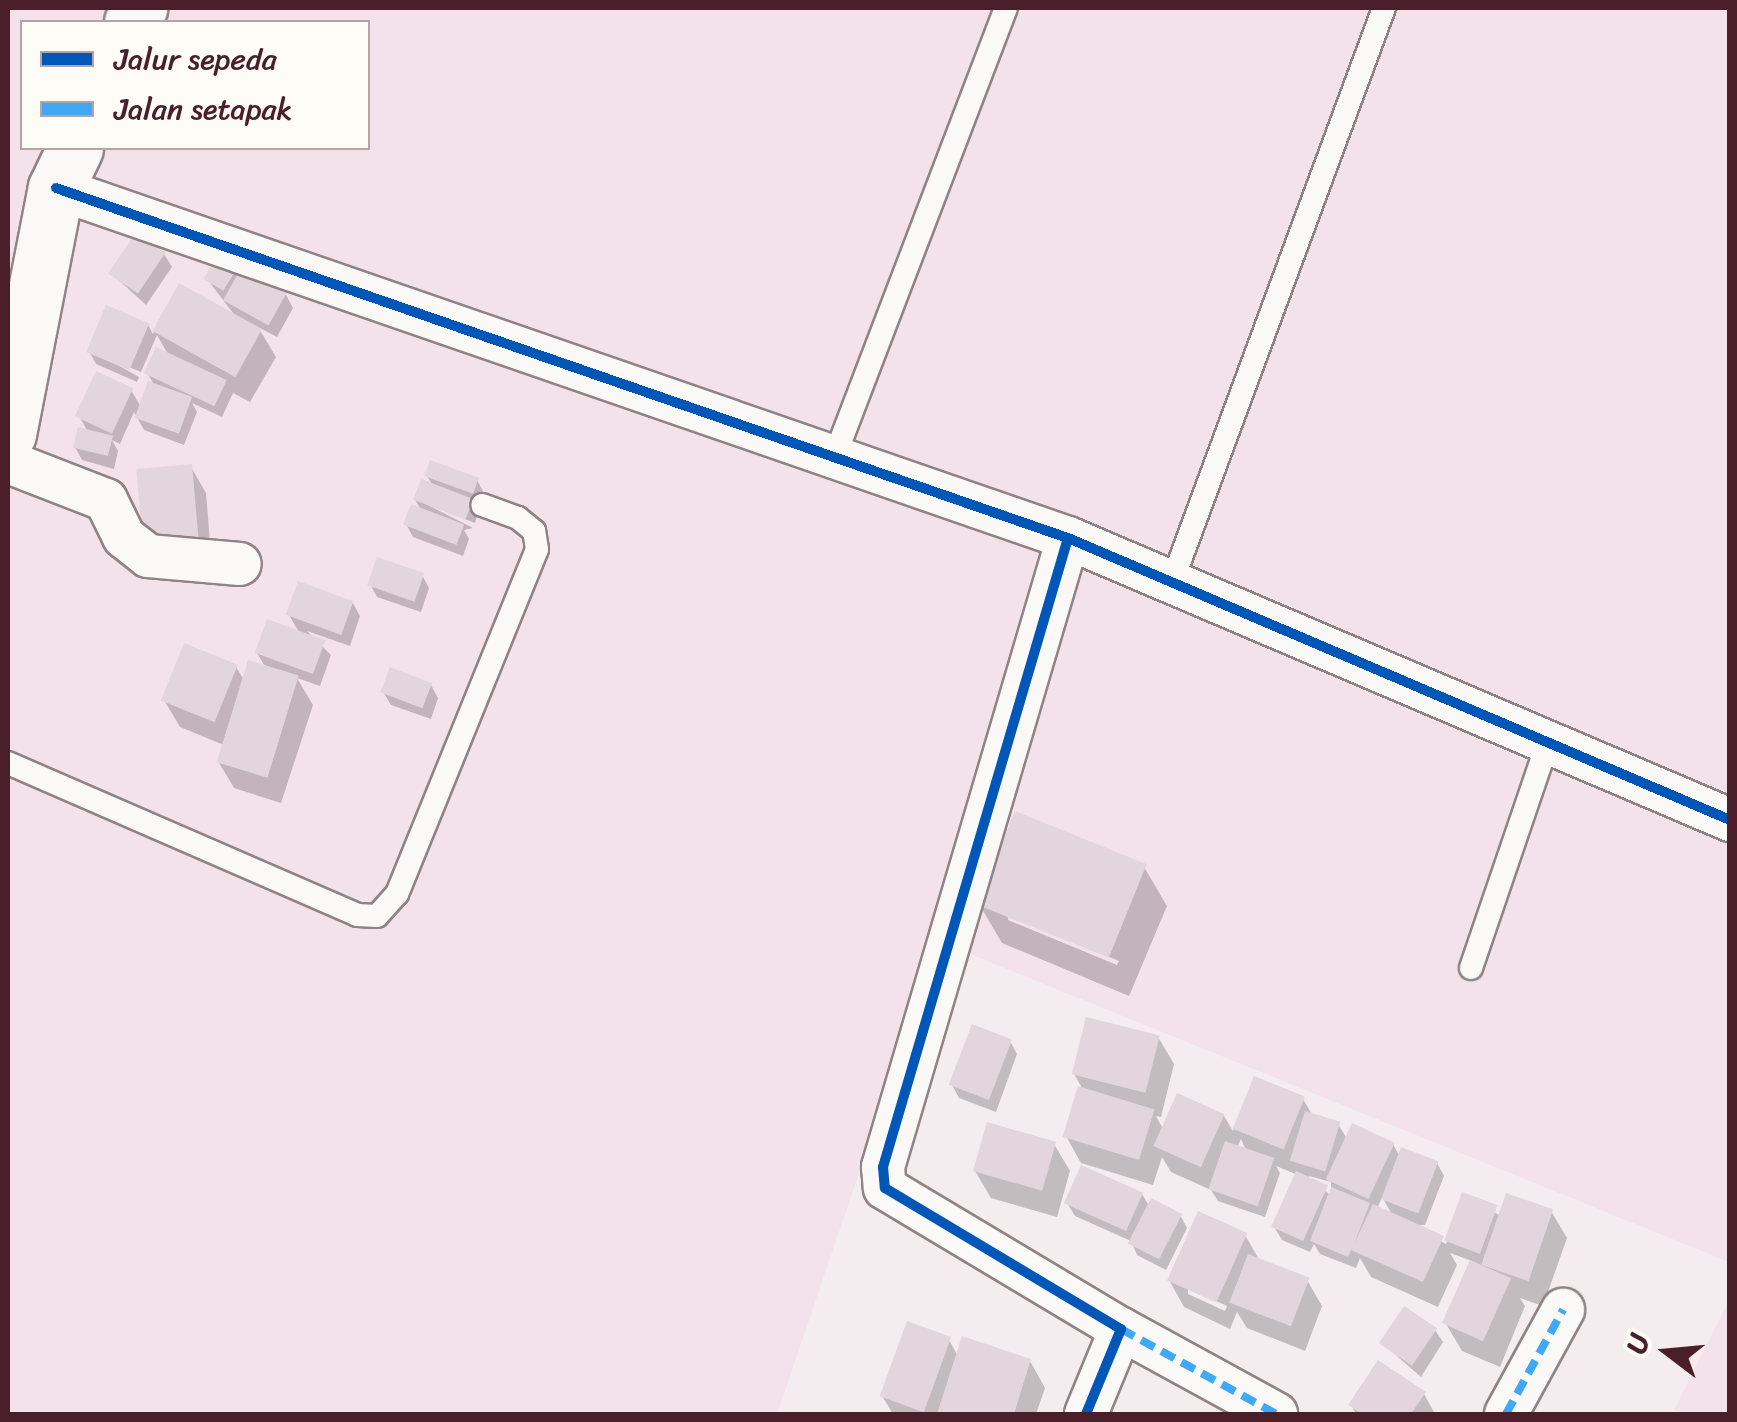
<!DOCTYPE html>
<style>
body{margin:0}
#map{position:relative;width:1737px;height:1422px;overflow:hidden;background:#f4ecee;font-family:Sriracha,sans-serif}
div>[style]{position:absolute}
.built>*{inset:0;background:#f4e2ea}
.shadow>*{inset:0;background:#0003}
.building>*{inset:0;background:#e3d5dc;transform-origin:0 0}
.roads{filter:drop-shadow(2px 0 #8f8386) drop-shadow(-2px 0 #8f8386) drop-shadow(0 2px #8f8386) drop-shadow(0 -2px #8f8386)}
.lane>*{height:22px;margin:-11px;padding:0 11px;transform-origin:11px;border-radius:11px;background:#faf9f7}
.street>*{height:42px;margin:-21px;padding:0 21px;transform-origin:21px;border-radius:21px;background:#faf9f7}
.secondary>*{height:55px;margin:-27.5px;padding:0 27.5px;transform-origin:27.5px;border-radius:27.5px;background:#faf9f7}
.quiet>*{height:8px;margin-top:-4px;transform-origin:0;background:repeating-linear-gradient(90deg,#3fa9f5 0 15px,transparent 0 23px)}
.cycleway>*{height:10px;margin:-5px;padding:0 5px;transform-origin:5px;border-radius:5px;background:#0057b8}
span{translate:-50% -50%;white-space:nowrap;text-align:center;line-height:1.15;-webkit-text-stroke:10px #fdfcf7;paint-order:stroke}
.frame{position:absolute;inset:0;border:10px solid #4a1f2b;pointer-events:none}
.legend{position:absolute;left:20px;top:20px;width:350px;height:130px;box-sizing:border-box;background:#fdfcf7;border:2px solid #b5a4a5;margin:0;padding:12px 18px;list-style:none;font-size:30px;color:#4a1f2b}
.legend li{display:flex;align-items:center;gap:20px;height:50px}
.legend b{width:50px;border:2px solid #b5a4a5}
.north{position:absolute;left:1617px;top:1302px;width:100px;height:100px;-webkit-text-stroke:8px #fdfcf7;paint-order:stroke;rotate:286deg;font-size:28px;font-weight:700;line-height:40px;text-align:center;color:#4a1f2b}
.north::after{content:'';display:block;margin:auto;width:35px;height:45px;background:#4a1f2b;clip-path:polygon(50% 0,100% 100%,50% 72%,0 100%)}
</style>
<div id="map">
<div class="built">
<div style="clip-path:polygon(evenodd,8px 8px,1729px 8px,1729px 1262px,938px 941px,777px 1414px,8px 1414px,8px 8px,22px 22px,368px 22px,368px 148px,22px 148px,22px 22px)"></div>
<div style="clip-path:polygon(1729px 1300px,1729px 1414px,1683px 1414px,1674px 1410px)"></div>
</div>
<div class="shadow">
<div style="clip-path:polygon(164px 254px,172px 267px,146px 305px,111px 273px)"></div>
<div style="clip-path:polygon(219px 259px,286px 295px,293px 308px,277px 337px,258px 327px,276px 357px,250px 402px,233px 393px,222px 417px,192px 403px,197px 412px,184px 445px,144px 430px,134px 412px,120px 444px,112px 440px,118px 451px,114px 469px,82px 460px,75px 447px,88px 432px,79px 416px,131px 390px,141px 407px,155px 386px,147px 373px,169px 356px,157px 335px,141px 372px,96px 353px,139px 377px,137px 382px,96px 364px,89px 351px,148px 325px,153px 334px,180px 286px,236px 317px,207px 279px)"></div>
<div style="clip-path:polygon(191px 467px,206px 493px,212px 566px,145px 544px)"></div>
<div style="clip-path:polygon(427px 476px,477px 480px,484px 493px,475px 523px,422px 502px,473px 528px,464px 530px,469px 539px,463px 556px,413px 537px,406px 524px,422px 511px,415px 500px,433px 486px)"></div>
<div style="clip-path:polygon(422px 575px,429px 588px,421px 612px,377px 597px,370px 584px)"></div>
<div style="clip-path:polygon(353px 603px,360px 616px,350px 646px,307px 631px,331px 655px,320px 686px,297px 678px,313px 705px,281px 803px,234px 788px,218px 761px,224px 745px,180px 727px,164px 700px,236px 667px,244px 680px,266px 668px,257px 653px,300px 634px,289px 615px)"></div>
<div style="clip-path:polygon(431px 685px,438px 698px,431px 719px,391px 705px,383px 692px)"></div>
<div style="clip-path:polygon(evenodd,1144px 867px,1167px 906px,1129px 996px,1002px 943px,979px 904px,1144px 867px,1008px 915px,1119px 961px,1117px 965px,1008px 920px,1008px 915px)"></div>
<div style="clip-path:polygon(evenodd,1158px 1037px,1174px 1064px,1161px 1117px,1156px 1116px,1163px 1129px,1224px 1116px,1233px 1131px,1256px 1079px,1303px 1099px,1313px 1116px,1338px 1124px,1347px 1139px,1393px 1144px,1400px 1157px,1437px 1163px,1444px 1176px,1425px 1225px,1412px 1225px,1446px 1244px,1464px 1196px,1501px 1216px,1551px 1211px,1567px 1238px,1543px 1306px,1520px 1298px,1525px 1306px,1500px 1367px,1462px 1351px,1446px 1324px,1472px 1261px,1450px 1253px,1457px 1265px,1438px 1307px,1371px 1277px,1360px 1258px,1356px 1268px,1320px 1254px,1314px 1244px,1310px 1252px,1282px 1240px,1274px 1227px,1298px 1175px,1276px 1166px,1280px 1173px,1265px 1217px,1218px 1201px,1211px 1190px,1171px 1172px,1162px 1157px,1153px 1185px,1081px 1163px,1066px 1136px,1081px 1086px,1074px 1074px,1158px 1037px,1241px 1139px,1244px 1146px,1248px 1152px,1237px 1148px,1241px 1139px,1158px 1037px,1309px 1176px,1331px 1182px,1331px 1195px,1308px 1179px,1309px 1176px,1158px 1037px,1382px 1197px,1393px 1216px,1377px 1209px,1382px 1197px)"></div>
<div style="clip-path:polygon(1010px 1041px,1017px 1054px,996px 1112px,959px 1098px,952px 1085px)"></div>
<div style="clip-path:polygon(1054px 1144px,1070px 1171px,1057px 1217px,991px 1198px,975px 1171px)"></div>
<div style="clip-path:polygon(1142px 1194px,1149px 1206px,1180px 1215px,1187px 1228px,1166px 1270px,1137px 1255px,1131px 1241px,1075px 1216px,1067px 1203px)"></div>
<div style="clip-path:polygon(evenodd,1245px 1235px,1260px 1261px,1307px 1280px,1322px 1306px,1305px 1351px,1247px 1328px,1237px 1312px,1230px 1329px,1184px 1307px,1169px 1280px,1245px 1235px,1188px 1288px,1227px 1306px,1225px 1311px,1188px 1294px,1188px 1288px)"></div>
<div style="clip-path:polygon(1435px 1330px,1443px 1342px,1421px 1377px,1383px 1344px)"></div>
<div style="clip-path:polygon(949px 1340px,958px 1356px,1030px 1361px,1045px 1388px,1036px 1414px,893px 1414px,882px 1396px)"></div>
<div style="clip-path:polygon(1424px 1394px,1435px 1414px,1356px 1414px,1351px 1405px)"></div>
</div>
<div class="building">
<div style="left:136px;top:232px;width:36px;height:50px;rotate:34deg"></div>
<div style="left:218px;top:255px;width:23px;height:28px;rotate:31deg"></div>
<div style="left:241px;top:268px;width:52px;height:37px;rotate:29deg"></div>
<div style="left:179px;top:283px;width:95px;height:55px;rotate:29deg"></div>
<div style="left:106px;top:305px;width:47px;height:51px;rotate:23deg"></div>
<div style="left:156px;top:347px;width:78px;height:29px;rotate:25deg"></div>
<div style="left:96px;top:371px;width:41px;height:50px;rotate:25deg"></div>
<div style="left:148px;top:381px;width:47px;height:39px;rotate:20deg"></div>
<div style="left:78px;top:427px;width:36px;height:21px;rotate:14deg"></div>
<div style="left:430px;top:460px;width:52px;height:17px;rotate:20deg"></div>
<div style="left:192px;top:464px;width:76px;height:56px;rotate:85deg"></div>
<div style="left:421px;top:479px;width:56px;height:22px;rotate:21deg"></div>
<div style="left:411px;top:504px;width:57px;height:22px;rotate:21deg"></div>
<div style="left:377px;top:557px;width:50px;height:30px;rotate:19deg"></div>
<div style="left:298px;top:581px;width:59px;height:36px;rotate:20deg"></div>
<div style="left:267px;top:619px;width:62px;height:36px;rotate:20deg"></div>
<div style="left:184px;top:643px;width:58px;height:62px;rotate:22deg"></div>
<div style="left:248px;top:660px;width:53px;height:107px;rotate:17deg"></div>
<div style="left:390px;top:667px;width:45px;height:27px;rotate:21deg"></div>
<div style="left:1015px;top:811px;width:142px;height:101px;rotate:22deg"></div>
<div style="left:1086px;top:1017px;width:76px;height:59px;rotate:14deg"></div>
<div style="left:972px;top:1024px;width:43px;height:65px;rotate:21deg"></div>
<div style="left:1254px;top:1076px;width:55px;height:57px;rotate:22deg"></div>
<div style="left:1078px;top:1086px;width:80px;height:53px;rotate:17deg"></div>
<div style="left:1177px;top:1093px;width:52px;height:58px;rotate:24deg"></div>
<div style="left:1305px;top:1111px;width:37px;height:52px;rotate:17deg"></div>
<div style="left:987px;top:1122px;width:72px;height:51px;rotate:16deg"></div>
<div style="left:1352px;top:1123px;width:47px;height:62px;rotate:25deg"></div>
<div style="left:1225px;top:1141px;width:52px;height:51px;rotate:19deg"></div>
<div style="left:1401px;top:1147px;width:40px;height:56px;rotate:21deg"></div>
<div style="left:1081px;top:1165px;width:68px;height:42px;rotate:24deg"></div>
<div style="left:1296px;top:1171px;width:35px;height:61px;rotate:24deg"></div>
<div style="clip-path:polygon(1331px 1187px,1370px 1203px,1354px 1244px,1373px 1204px,1444px 1236px,1423px 1282px,1351px 1250px,1348px 1257px,1310px 1241px)"></div>
<div style="left:1462px;top:1192px;width:38px;height:52px;rotate:20deg"></div>
<div style="left:1506px;top:1193px;width:50px;height:76px;rotate:19deg"></div>
<div style="left:1151px;top:1198px;width:35px;height:51px;rotate:27deg"></div>
<div style="left:1198px;top:1211px;width:54px;height:76px;rotate:24deg"></div>
<div style="left:1248px;top:1254px;width:66px;height:52px;rotate:21deg"></div>
<div style="left:1470px;top:1260px;width:45px;height:69px;rotate:24deg"></div>
<div style="left:1404px;top:1306px;width:40px;height:45px;rotate:34deg"></div>
<div style="left:907px;top:1321px;width:47px;height:80px;rotate:20deg"></div>
<div style="clip-path:polygon(962px 1336px,1031px 1359px,1014px 1414px,937px 1414px)"></div>
<div style="clip-path:polygon(1378px 1360px,1426px 1392px,1411px 1414px,1362px 1414px,1348px 1405px)"></div>
</div>
<div class="roads">
<div class="lane">
<div style="left:836px;top:453px;width:476px;rotate:-69.1deg"></div>
<div style="left:1172px;top:582px;width:612px;rotate:-69.73deg"></div>
<div style="left:8px;top:763px;width:381px;rotate:23.5deg"></div>
<div style="left:357px;top:915px;width:20px;rotate:3deg"></div>
<div style="left:377px;top:916px;width:30px;rotate:-48deg"></div>
<div style="left:397px;top:894px;width:372px;rotate:-67.9deg"></div>
<div style="left:537px;top:549px;width:18px;rotate:-99deg"></div>
<div style="left:534px;top:531px;width:21px;rotate:-141deg"></div>
<div style="left:518px;top:518px;width:38px;rotate:-160deg"></div>
<div style="left:1471px;top:968px;width:236px;rotate:-71.2deg"></div>
</div>
<div class="street">
<div style="left:56px;top:188px;width:1071px;rotate:19.08deg"></div>
<div style="left:1068px;top:538px;width:720px;rotate:23.07deg"></div>
<div style="left:8px;top:462px;width:105px;rotate:21.2deg"></div>
<div style="left:106px;top:500px;width:41px;rotate:64.1deg"></div>
<div style="left:124px;top:537px;width:31px;rotate:38deg"></div>
<div style="left:148px;top:556px;width:92px;rotate:5deg"></div>
<div style="left:1068px;top:538px;width:656px;rotate:106.39deg"></div>
<div style="left:883px;top:1167px;width:21px;rotate:85deg"></div>
<div style="left:885px;top:1188px;width:275px;rotate:30.9deg"></div>
<div style="left:1121px;top:1329px;width:92px;rotate:112.4deg"></div>
<div style="left:1121px;top:1329px;width:177px;rotate:28.7deg"></div>
<div style="left:1506px;top:1414px;width:119px;rotate:-61.3deg"></div>
</div>
<div class="secondary">
<div style="left:132px;top:22px;width:16px;rotate:-63deg"></div>
<div style="left:8px;top:434px;width:251px;rotate:-79deg"></div>
<div style="left:56px;top:188px;width:44px;rotate:-64.6deg"></div>
</div>
</div>
<div class="quiet">
<div style="left:1121px;top:1329px;width:177px;rotate:28.7deg"></div>
<div style="left:1506px;top:1414px;width:119px;rotate:-61.3deg"></div>
</div>
<div class="cycleway">
<div style="left:56px;top:188px;width:1071px;rotate:19.08deg"></div>
<div style="left:1068px;top:538px;width:720px;rotate:23.07deg"></div>
<div style="left:1068px;top:538px;width:656px;rotate:106.39deg"></div>
<div style="left:883px;top:1167px;width:21px;rotate:85deg"></div>
<div style="left:885px;top:1188px;width:275px;rotate:30.9deg"></div>
<div style="left:1121px;top:1329px;width:92px;rotate:112.4deg"></div>
</div>
<div class="frame"></div>
<ul class="legend">
<li><b style="height:12px;background:#0057b8"></b>Jalur sepeda</li>
<li><b style="height:12px;background:#3fa9f5"></b>Jalan setapak</li>
</ul>
<div class="north">U</div>
</div>
